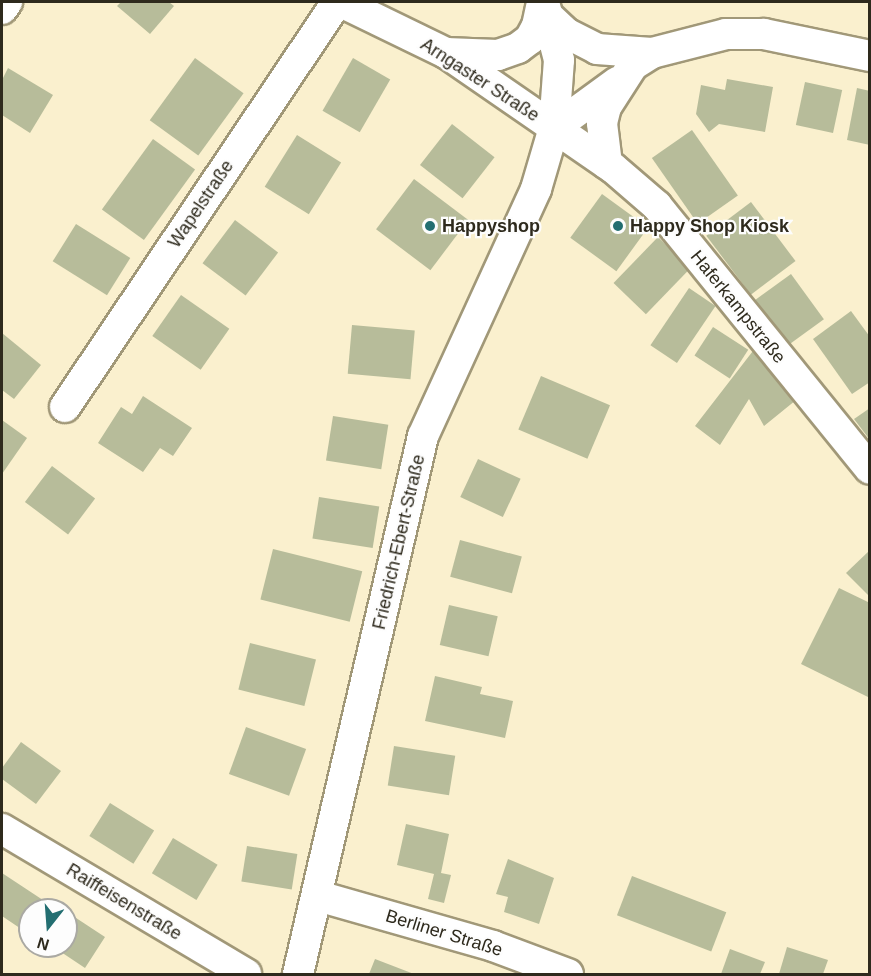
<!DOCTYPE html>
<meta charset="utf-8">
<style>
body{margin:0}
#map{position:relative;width:871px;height:976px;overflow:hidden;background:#faf0ce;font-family:Helvetica,sans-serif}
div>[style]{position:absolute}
.building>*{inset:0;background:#b7bc9a;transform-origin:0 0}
.roads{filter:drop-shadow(2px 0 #a19878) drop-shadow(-2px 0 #a19878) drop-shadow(0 2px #a19878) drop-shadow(0 -2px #a19878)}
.street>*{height:30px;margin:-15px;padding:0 15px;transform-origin:15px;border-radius:15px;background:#fff}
.dots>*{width:16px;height:16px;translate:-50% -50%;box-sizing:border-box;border:3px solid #fdfdfd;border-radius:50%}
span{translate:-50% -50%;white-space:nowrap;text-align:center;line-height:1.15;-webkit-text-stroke:4.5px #fdfdfd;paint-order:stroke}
.street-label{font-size:18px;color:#2e2a1d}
.poi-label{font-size:18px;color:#2e2a1d;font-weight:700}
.left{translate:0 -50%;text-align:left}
.frame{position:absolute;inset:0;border:3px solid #2e2a1d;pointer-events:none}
.north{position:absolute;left:18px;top:898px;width:60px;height:60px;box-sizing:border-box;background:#fdfdfd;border:2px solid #aaa9a3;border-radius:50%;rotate:197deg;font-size:16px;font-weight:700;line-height:24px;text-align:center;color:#2e2a1d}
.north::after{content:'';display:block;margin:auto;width:21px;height:27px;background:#236e71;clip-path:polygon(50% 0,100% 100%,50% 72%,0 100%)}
</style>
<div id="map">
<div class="building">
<div style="clip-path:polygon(121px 2px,169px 2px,174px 6px,150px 34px,117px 6px)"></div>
<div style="left:195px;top:58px;width:60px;height:77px;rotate:36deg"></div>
<div style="left:353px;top:58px;width:43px;height:61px;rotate:30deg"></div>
<div style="clip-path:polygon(8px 68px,53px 95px,30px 133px,2px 115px,2px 80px)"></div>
<div style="clip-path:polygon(727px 79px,773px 87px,765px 132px,719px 124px,709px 132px,696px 114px,701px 85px,725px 90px)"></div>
<div style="left:805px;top:82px;width:38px;height:44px;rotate:12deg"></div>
<div style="clip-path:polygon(857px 88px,870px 91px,870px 145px,847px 140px)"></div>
<div style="left:452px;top:124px;width:54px;height:52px;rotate:38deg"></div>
<div style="left:692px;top:130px;width:80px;height:49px;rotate:55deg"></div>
<div style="left:297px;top:135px;width:52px;height:61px;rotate:32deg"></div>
<div style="left:153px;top:139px;width:52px;height:87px;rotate:36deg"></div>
<div style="left:414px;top:179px;width:68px;height:63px;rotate:37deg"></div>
<div style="left:602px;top:194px;width:57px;height:54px;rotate:36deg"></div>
<div style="left:751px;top:202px;width:74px;height:56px;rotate:53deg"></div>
<div style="left:235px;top:220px;width:54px;height:54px;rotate:37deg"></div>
<div style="left:76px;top:224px;width:64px;height:44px;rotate:32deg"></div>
<div style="left:658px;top:237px;width:45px;height:64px;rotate:44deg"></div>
<div style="left:791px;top:274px;width:56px;height:46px;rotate:54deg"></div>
<div style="left:689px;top:288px;width:32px;height:69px;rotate:34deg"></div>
<div style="left:181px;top:295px;width:59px;height:50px;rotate:35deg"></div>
<div style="clip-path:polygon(851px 311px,870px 337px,870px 382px,852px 394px,813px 339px)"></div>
<div style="left:352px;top:325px;width:63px;height:49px;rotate:5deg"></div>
<div style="left:713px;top:327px;width:42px;height:34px;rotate:33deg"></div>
<div style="clip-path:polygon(2px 333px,41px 365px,14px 399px,2px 390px)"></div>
<div style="clip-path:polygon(756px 347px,801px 396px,764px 426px,749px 399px,720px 445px,695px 426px)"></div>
<div style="left:541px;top:376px;width:75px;height:58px;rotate:23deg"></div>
<div style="clip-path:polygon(143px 396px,192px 428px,173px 456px,160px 448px,143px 472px,98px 443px,121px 407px,132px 414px)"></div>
<div style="clip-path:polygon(870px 408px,870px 440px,854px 419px)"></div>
<div style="left:333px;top:416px;width:56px;height:45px;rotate:9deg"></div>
<div style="clip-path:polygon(2px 420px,27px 438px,2px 474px)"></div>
<div style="left:478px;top:459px;width:47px;height:42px;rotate:25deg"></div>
<div style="left:52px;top:466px;width:54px;height:45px;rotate:37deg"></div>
<div style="left:319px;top:497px;width:61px;height:42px;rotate:9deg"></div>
<div style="left:460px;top:540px;width:64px;height:38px;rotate:15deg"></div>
<div style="left:273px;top:549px;width:92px;height:52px;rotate:14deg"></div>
<div style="clip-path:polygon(870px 550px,870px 597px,846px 573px)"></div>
<div style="clip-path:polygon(839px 588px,870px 603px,870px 698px,801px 664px)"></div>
<div style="left:449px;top:605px;width:50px;height:41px;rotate:13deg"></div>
<div style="left:250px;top:643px;width:68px;height:48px;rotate:14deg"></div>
<div style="clip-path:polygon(435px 676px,482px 687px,480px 694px,513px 701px,505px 738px,425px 721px)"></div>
<div style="left:246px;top:727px;width:64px;height:50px;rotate:20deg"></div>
<div style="clip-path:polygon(21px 742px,61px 771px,36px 804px,2px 779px,2px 768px)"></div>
<div style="left:394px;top:746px;width:62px;height:40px;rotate:9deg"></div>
<div style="left:110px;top:803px;width:52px;height:39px;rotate:32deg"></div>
<div style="clip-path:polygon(406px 824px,449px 834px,441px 873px,451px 875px,444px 903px,428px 899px,434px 874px,397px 865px)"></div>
<div style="left:173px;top:838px;width:52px;height:41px;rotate:31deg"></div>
<div style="left:247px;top:846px;width:51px;height:36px;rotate:9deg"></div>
<div style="clip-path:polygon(508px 859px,554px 878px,539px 924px,504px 912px,508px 897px,496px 894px)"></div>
<div style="clip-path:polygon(2px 873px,52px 906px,49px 910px,30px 910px,30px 935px,2px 916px)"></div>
<div style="left:632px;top:876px;width:101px;height:42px;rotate:21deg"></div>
<div style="clip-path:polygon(70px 914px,105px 937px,85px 968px,52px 946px,66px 946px,66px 920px)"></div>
<div style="clip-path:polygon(787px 947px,828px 960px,823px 974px,779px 974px)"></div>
<div style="clip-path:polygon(730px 949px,765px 962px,760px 974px,721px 974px)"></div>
<div style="clip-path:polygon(375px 959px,414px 974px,369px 974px)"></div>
</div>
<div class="roads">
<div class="street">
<div style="left:341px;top:2px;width:117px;rotate:25.9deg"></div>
<div style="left:446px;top:53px;width:203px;rotate:34.6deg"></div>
<div style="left:613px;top:168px;width:58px;rotate:40.8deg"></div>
<div style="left:657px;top:206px;width:338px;rotate:51deg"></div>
<div style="left:2px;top:9px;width:9px;rotate:-54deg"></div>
<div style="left:549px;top:17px;width:23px;rotate:43deg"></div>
<div style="left:566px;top:33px;width:35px;rotate:27deg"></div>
<div style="left:597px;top:49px;width:55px;rotate:4.2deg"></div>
<div style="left:446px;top:53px;width:52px;rotate:2.2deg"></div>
<div style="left:498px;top:55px;width:21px;rotate:-19deg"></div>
<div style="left:518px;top:48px;width:15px;rotate:-37deg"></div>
<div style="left:530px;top:39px;width:15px;rotate:-62deg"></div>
<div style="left:537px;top:26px;width:25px;rotate:-78deg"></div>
<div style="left:554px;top:128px;width:78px;rotate:-36.1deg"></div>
<div style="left:607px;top:164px;width:41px;rotate:-97deg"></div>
<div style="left:602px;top:123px;width:16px;rotate:-76deg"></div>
<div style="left:606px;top:107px;width:50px;rotate:-57.3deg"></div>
<div style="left:633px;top:65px;width:22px;rotate:-32deg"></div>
<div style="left:652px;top:53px;width:76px;rotate:-14.4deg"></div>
<div style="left:726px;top:34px;width:38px"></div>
<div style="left:764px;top:34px;width:108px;rotate:11.7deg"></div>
<div style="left:65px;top:407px;width:488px;rotate:-56.1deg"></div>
<div style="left:2px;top:829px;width:284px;rotate:30.7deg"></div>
<div style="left:318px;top:896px;width:182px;rotate:15.9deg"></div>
<div style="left:493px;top:946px;width:80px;rotate:20.5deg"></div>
<div style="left:298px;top:974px;width:552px;rotate:-76.92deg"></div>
<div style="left:423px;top:436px;width:272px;rotate:-65.4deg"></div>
<div style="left:536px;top:189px;width:64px;rotate:-73.6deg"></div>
<div style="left:554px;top:128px;width:68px;rotate:-85.8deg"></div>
<div style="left:559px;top:60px;width:60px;rotate:-104.5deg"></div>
</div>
</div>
<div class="dots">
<div style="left:430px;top:226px;background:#236e71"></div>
<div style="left:618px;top:226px;background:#236e71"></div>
</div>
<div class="street-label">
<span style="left:480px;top:80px;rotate:33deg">Arngaster Straße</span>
<span style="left:201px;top:204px;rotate:-56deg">Wapelstraße</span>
<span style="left:738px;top:307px;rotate:51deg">Haferkampstraße</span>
<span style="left:399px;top:542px;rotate:-77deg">Friedrich-Ebert-Straße</span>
<span style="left:124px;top:902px;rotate:31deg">Raiffeisenstraße</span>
<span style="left:444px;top:933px;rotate:17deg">Berliner Straße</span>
</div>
<div class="poi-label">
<span class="left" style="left:442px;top:226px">Happyshop</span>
<span class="left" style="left:630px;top:226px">Happy Shop Kiosk</span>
</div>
<div class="frame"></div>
<div class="north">N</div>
</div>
